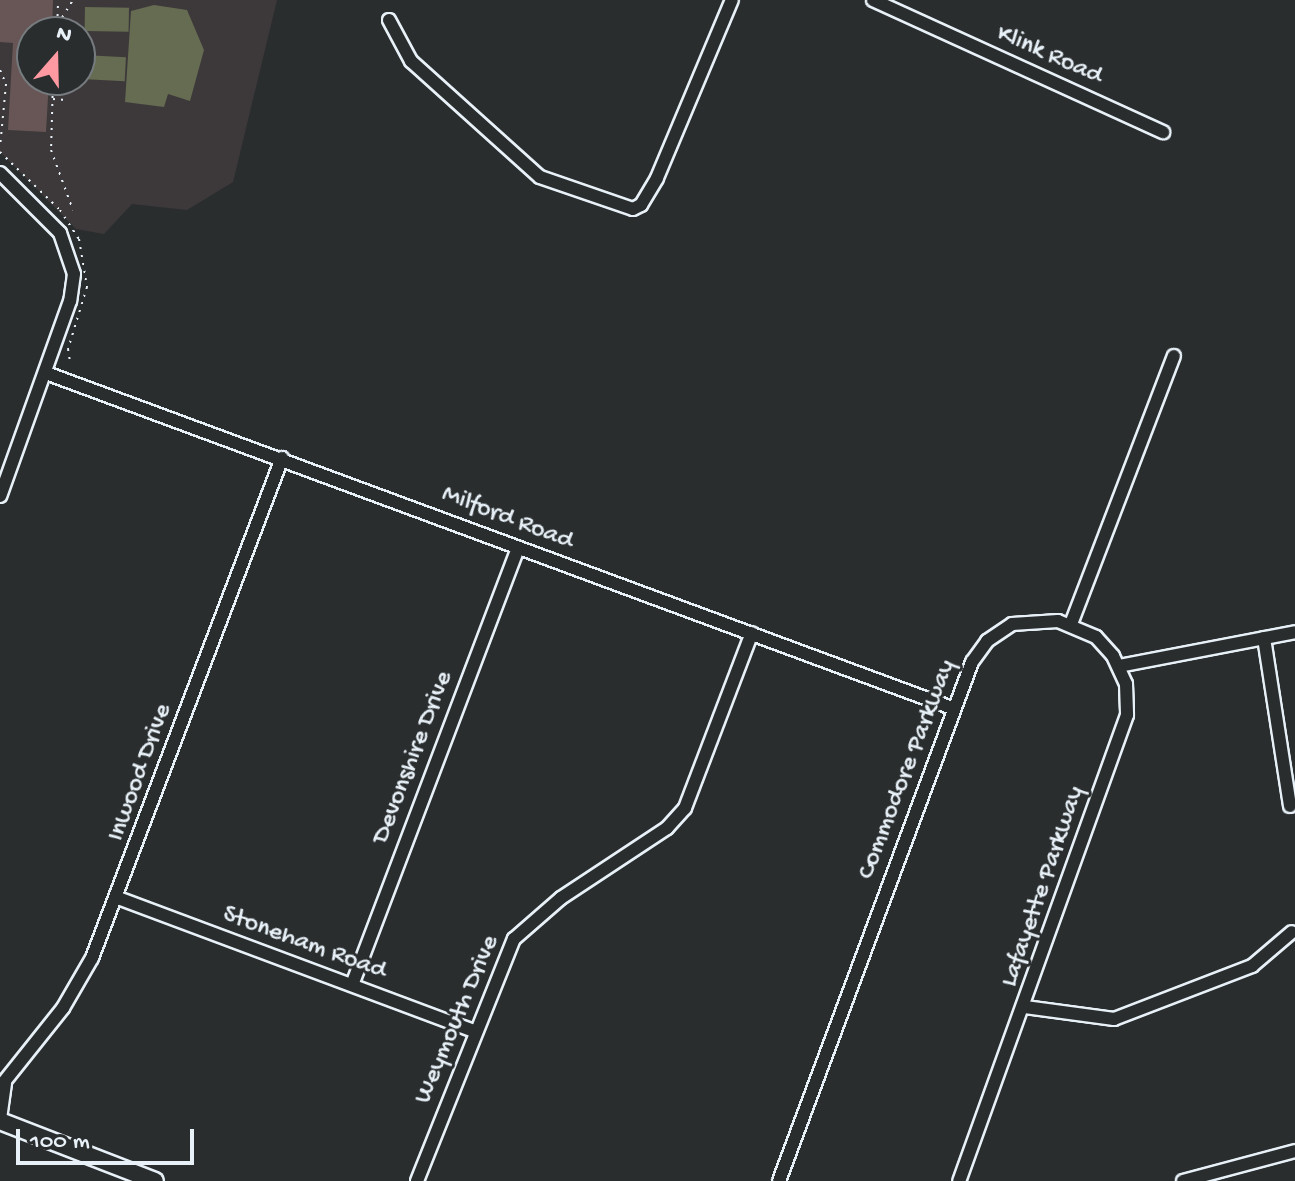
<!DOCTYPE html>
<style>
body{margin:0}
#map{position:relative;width:1295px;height:1181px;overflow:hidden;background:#2a2d2e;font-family:"Gochi Hand",sans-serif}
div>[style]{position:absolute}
.built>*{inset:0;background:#3d393a}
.green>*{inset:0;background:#656c52;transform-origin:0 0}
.building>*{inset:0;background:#685656}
.path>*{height:2px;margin-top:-1px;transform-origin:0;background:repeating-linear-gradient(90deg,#e8f1f8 0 2px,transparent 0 8px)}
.roads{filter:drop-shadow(2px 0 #e8f1f8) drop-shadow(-2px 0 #e8f1f8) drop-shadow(0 2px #e8f1f8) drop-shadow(0 -2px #e8f1f8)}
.minor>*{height:12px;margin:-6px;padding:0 6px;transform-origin:6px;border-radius:6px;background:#2a2d2e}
.secondary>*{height:16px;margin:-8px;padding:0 8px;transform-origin:8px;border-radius:8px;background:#2a2d2e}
span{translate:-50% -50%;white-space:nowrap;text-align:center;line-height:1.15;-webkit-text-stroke:6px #2a2d2e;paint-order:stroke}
.street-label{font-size:26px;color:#e8f1f8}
.north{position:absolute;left:16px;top:16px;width:80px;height:80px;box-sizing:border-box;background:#2a2d2e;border:2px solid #767b7f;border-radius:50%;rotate:20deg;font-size:22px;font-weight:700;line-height:32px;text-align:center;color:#e8f1f8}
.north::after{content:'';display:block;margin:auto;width:28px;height:36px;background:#ff9aa2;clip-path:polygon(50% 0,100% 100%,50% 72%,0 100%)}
.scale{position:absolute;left:16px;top:1129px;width:178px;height:36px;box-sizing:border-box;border:4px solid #e8f1f8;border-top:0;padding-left:10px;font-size:24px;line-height:28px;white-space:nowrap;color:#e8f1f8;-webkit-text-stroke:6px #2a2d2e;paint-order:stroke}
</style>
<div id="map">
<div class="built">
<div style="clip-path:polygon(evenodd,0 0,277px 0,233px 182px,187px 210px,132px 204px,104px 234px,76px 229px,0 152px,0 0,32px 32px,80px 32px,80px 80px,32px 80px,32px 32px)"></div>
</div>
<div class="green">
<div style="clip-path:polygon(154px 5px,187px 10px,204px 50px,190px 101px,168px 94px,164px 107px,125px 102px,131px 11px)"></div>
<div style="left:85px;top:7px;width:44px;height:24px;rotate:1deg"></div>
<div style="left:83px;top:55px;width:43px;height:24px;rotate:3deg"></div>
</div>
<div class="building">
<div style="clip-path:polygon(0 0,53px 0,52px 32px,32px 32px,32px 80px,49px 80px,46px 132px,8px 130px,13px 43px,0 42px)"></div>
</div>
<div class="path">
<div style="left:58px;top:24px;width:28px;rotate:-58deg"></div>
<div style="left:57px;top:32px;width:32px;rotate:-88deg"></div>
<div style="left:80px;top:36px;width:3px"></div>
<div style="left:0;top:70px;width:15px;rotate:67deg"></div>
<div style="left:6px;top:84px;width:63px;rotate:95.4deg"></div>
<div style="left:53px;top:80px;width:70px;rotate:91.6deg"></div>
<div style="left:51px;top:150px;width:64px;rotate:69.9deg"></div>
<div style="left:53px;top:99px;width:13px;rotate:4deg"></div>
<div style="left:0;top:152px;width:83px;rotate:44deg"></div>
<div style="left:60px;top:210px;width:35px;rotate:57deg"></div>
<div style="left:79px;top:239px;width:49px;rotate:80.5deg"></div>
<div style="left:87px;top:287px;width:65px;rotate:107deg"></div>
<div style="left:68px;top:349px;width:13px;rotate:81deg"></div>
</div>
<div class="roads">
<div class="minor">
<div style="left:873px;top:0;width:319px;rotate:24.5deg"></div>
<div style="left:389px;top:20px;width:47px;rotate:61.8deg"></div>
<div style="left:411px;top:61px;width:173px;rotate:42deg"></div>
<div style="left:540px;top:177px;width:98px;rotate:19deg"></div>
<div style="left:633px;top:209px;width:9px;rotate:-27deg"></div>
<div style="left:641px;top:205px;width:31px;rotate:-59deg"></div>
<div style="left:657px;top:178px;width:193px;rotate:-67.2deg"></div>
<div style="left:0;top:173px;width:85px;rotate:45deg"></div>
<div style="left:60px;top:233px;width:43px;rotate:71.1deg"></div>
<div style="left:74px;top:274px;width:27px;rotate:98deg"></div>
<div style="left:70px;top:301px;width:207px;rotate:109.7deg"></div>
<div style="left:46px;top:373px;width:966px;rotate:20.29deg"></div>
<div style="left:1071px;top:624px;width:287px;rotate:-69deg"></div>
<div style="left:1264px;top:638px;width:170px;rotate:81.2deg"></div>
<div style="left:1119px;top:666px;width:179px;rotate:-10.9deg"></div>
<div style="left:118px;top:898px;width:380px;rotate:20.5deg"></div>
<div style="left:352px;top:985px;width:468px;rotate:-69.2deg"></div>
<div style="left:1025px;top:1007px;width:90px;rotate:7.7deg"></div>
<div style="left:1114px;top:1019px;width:148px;rotate:-21deg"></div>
<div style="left:1252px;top:966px;width:52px;rotate:-40.4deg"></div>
<div style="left:0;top:1087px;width:101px;rotate:-51.4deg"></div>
<div style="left:63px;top:1008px;width:58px;rotate:-59.9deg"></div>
<div style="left:92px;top:958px;width:535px;rotate:-69.19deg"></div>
<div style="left:0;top:1119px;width:36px;rotate:-82deg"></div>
<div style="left:417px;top:1181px;width:261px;rotate:-68.2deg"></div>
<div style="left:514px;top:939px;width:62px;rotate:-41.1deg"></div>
<div style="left:561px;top:898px;width:127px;rotate:-33.4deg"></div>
<div style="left:667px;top:828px;width:27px;rotate:-48deg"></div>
<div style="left:685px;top:808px;width:187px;rotate:-69.1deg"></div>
<div style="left:779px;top:1181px;width:554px;rotate:-69.6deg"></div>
<div style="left:972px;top:662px;width:26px;rotate:-54deg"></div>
<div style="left:987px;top:641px;width:30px;rotate:-34deg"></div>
<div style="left:1012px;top:624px;width:46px;rotate:-3.7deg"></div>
<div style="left:1058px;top:621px;width:41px;rotate:22.8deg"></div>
<div style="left:1096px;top:637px;width:25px;rotate:48deg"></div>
<div style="left:1113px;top:656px;width:31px;rotate:65deg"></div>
<div style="left:1126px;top:684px;width:31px;rotate:88deg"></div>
<div style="left:1127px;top:715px;width:495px;rotate:109.8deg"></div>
<div style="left:1183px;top:1181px;width:116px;rotate:-15deg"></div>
</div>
<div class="secondary">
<div style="left:0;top:1121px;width:166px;rotate:21.2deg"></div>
</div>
</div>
<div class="street-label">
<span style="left:1049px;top:56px;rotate:24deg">Klink Road</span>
<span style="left:507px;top:519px;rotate:21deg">Milford Road</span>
<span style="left:414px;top:758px;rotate:-69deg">Devonshire Drive</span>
<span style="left:908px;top:770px;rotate:-69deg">Commodore Parkway</span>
<span style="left:141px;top:773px;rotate:-70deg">Inwood Drive</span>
<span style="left:1044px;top:887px;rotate:-71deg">Lafayette Parkway</span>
<span style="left:304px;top:944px;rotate:20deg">Stoneham Road</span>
<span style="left:458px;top:1020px;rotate:-67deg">Weymouth Drive</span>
</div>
<div class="north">N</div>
<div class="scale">100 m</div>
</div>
